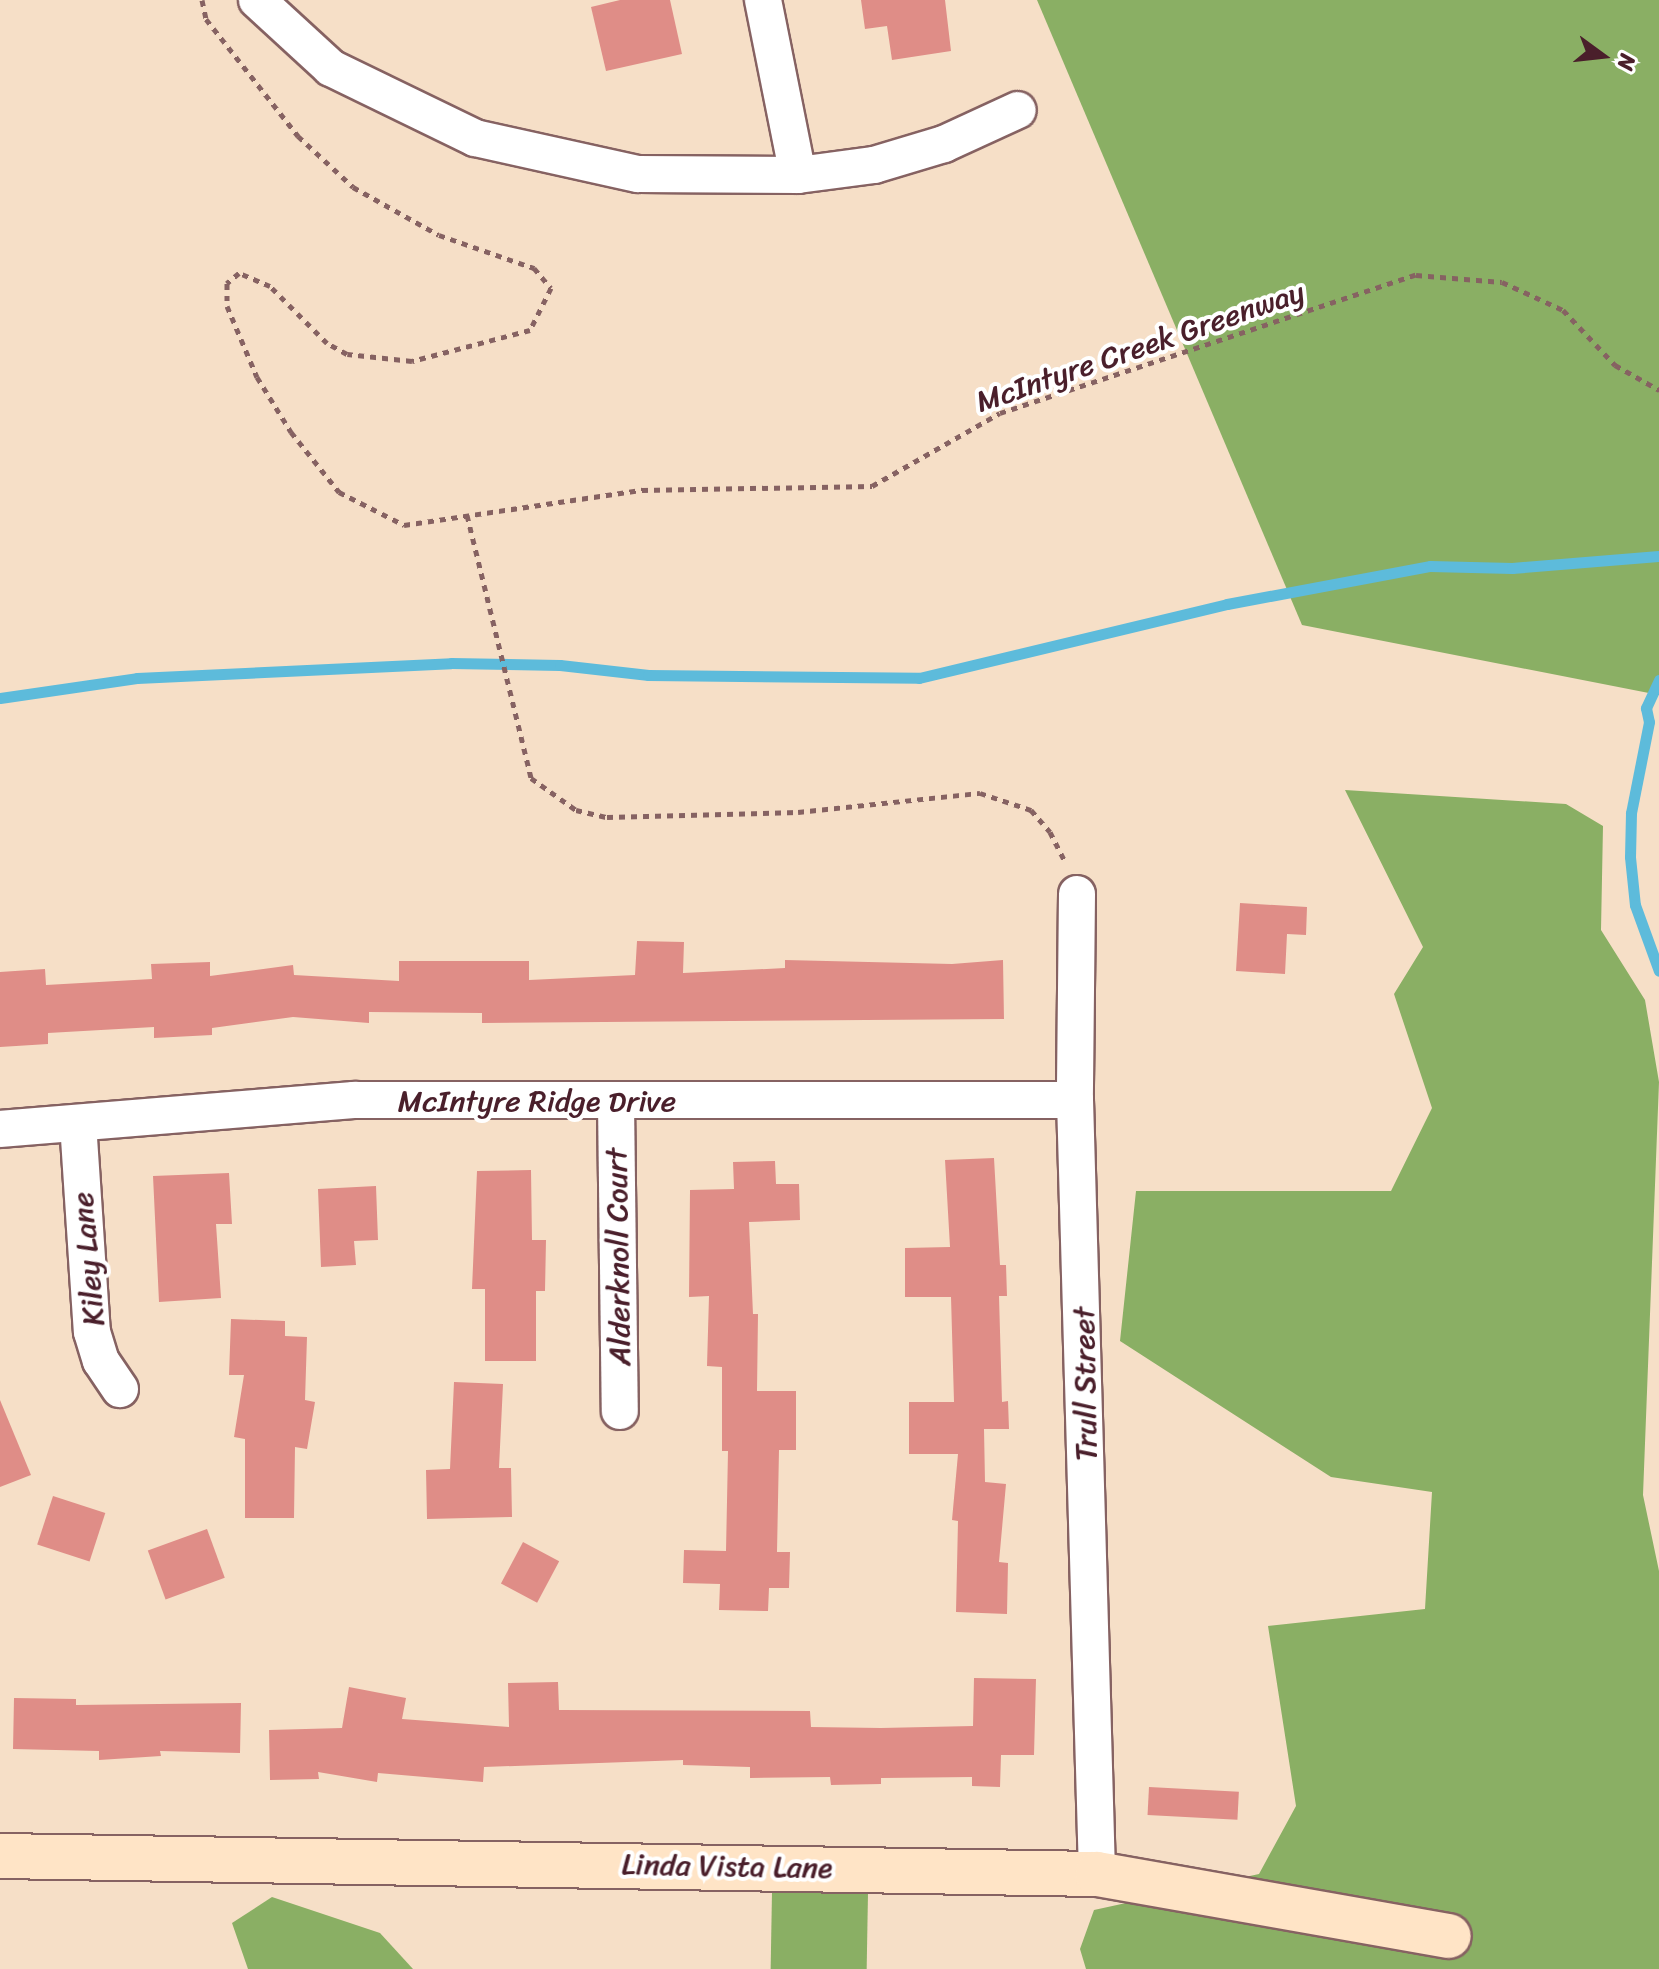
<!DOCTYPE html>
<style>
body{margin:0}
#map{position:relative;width:1659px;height:1969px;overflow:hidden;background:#f6dfc7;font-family:Sriracha,sans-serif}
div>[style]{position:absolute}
.forest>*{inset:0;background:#8aaf64;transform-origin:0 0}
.stream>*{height:11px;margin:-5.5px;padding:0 5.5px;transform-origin:5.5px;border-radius:5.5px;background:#5dbbdb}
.building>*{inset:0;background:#df8d87;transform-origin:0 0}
.path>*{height:5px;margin-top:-2.5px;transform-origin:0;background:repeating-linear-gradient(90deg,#866262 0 6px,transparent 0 12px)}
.roads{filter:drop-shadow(2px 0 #866262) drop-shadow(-2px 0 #866262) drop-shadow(0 2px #866262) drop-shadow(0 -2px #866262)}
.street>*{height:36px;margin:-18px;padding:0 18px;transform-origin:18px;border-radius:18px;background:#fff}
.secondary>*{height:44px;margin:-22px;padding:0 22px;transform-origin:22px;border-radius:22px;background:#ffe4c6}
span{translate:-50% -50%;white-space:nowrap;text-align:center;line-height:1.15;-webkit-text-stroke:8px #fff;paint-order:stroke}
.street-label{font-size:30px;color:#4a1f2b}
.north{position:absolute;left:1563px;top:16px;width:80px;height:80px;-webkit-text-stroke:6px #fff;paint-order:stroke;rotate:105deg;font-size:22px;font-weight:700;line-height:32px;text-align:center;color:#4a1f2b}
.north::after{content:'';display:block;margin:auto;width:28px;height:36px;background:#4a1f2b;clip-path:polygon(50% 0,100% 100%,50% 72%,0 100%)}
</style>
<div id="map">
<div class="forest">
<div style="clip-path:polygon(1037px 0,1659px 0,1659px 695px,1302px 625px)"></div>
<div style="clip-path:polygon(1345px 790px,1566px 804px,1603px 826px,1601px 930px,1645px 1000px,1659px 1082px,1643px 1495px,1659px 1571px,1659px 1969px,1086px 1969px,1080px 1949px,1094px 1910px,1259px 1874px,1296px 1806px,1268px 1626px,1425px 1609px,1432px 1492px,1331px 1477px,1120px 1341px,1136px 1191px,1391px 1191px,1432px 1108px,1394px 994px,1423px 947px)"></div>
<div style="left:772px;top:1892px;width:96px;height:77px;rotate:1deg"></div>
<div style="clip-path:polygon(272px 1897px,380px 1933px,413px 1969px,248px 1969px,232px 1923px)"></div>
</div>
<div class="stream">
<div style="left:1659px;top:680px;width:31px;rotate:115deg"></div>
<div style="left:1646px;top:708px;width:14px;rotate:78deg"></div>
<div style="left:1649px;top:722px;width:93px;rotate:101.2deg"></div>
<div style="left:1631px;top:813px;width:44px;rotate:91.3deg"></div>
<div style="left:1630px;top:857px;width:48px;rotate:84.1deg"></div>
<div style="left:1635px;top:905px;width:70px;rotate:70deg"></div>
<div style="left:0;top:698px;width:138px;rotate:-8.3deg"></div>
<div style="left:137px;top:678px;width:314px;rotate:-2.7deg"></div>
<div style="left:451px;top:663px;width:109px;rotate:1.1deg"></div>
<div style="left:560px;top:665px;width:89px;rotate:6.5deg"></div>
<div style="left:648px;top:675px;width:271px;rotate:0.6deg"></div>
<div style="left:919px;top:678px;width:317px;rotate:-13.5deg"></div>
<div style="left:1227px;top:604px;width:207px;rotate:-10.6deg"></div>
<div style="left:1430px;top:566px;width:82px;rotate:1.4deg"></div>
<div style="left:1512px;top:568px;width:147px;rotate:-4.7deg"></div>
</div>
<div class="building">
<div style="clip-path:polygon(620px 0,670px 0,682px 54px,606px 71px,591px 7px)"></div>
<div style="clip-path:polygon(861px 0,945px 0,951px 51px,892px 60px,887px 26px,865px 29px)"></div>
<div style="clip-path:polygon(1240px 903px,1307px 907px,1306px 935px,1287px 934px,1285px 974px,1236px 971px)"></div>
<div style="clip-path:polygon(637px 941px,684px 942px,683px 973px,785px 968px,785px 960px,952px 964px,1003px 960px,1004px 1019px,482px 1023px,482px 1013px,369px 1012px,369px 1023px,293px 1017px,212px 1028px,212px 1035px,154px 1038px,154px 1027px,48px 1033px,48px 1044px,0 1047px,0 972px,45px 969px,46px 985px,152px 979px,151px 964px,210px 962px,210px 976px,293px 965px,294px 975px,399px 981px,399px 961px,529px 961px,529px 980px,635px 975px)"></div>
<div style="clip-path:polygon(994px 1158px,1000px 1265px,1006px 1265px,1007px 1296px,999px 1296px,1002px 1402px,1008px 1401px,1009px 1429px,984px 1429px,985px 1482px,1006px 1484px,999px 1562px,1008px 1563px,1007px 1614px,956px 1612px,958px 1521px,952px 1520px,958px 1454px,909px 1454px,909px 1402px,954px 1402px,951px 1297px,905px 1297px,905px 1248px,950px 1247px,945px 1160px)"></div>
<div style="clip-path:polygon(775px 1161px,776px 1184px,799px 1184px,800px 1220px,749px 1222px,753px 1314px,758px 1314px,757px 1391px,796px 1391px,796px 1450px,779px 1450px,777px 1552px,790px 1552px,789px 1588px,769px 1588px,768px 1611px,719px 1610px,720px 1584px,683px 1583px,684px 1550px,726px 1551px,728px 1451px,722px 1451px,722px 1367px,707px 1366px,709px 1296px,689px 1297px,690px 1190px,734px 1189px,733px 1162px)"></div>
<div style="clip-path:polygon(531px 1170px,532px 1240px,546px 1240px,545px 1291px,536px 1291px,536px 1361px,485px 1361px,485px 1289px,472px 1289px,477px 1171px)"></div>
<div style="clip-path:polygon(229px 1173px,232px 1224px,216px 1224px,221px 1298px,159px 1302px,153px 1176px)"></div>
<div style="clip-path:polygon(376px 1186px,378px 1240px,354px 1241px,356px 1265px,321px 1267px,318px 1189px)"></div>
<div style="clip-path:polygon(231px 1319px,285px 1321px,285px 1336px,307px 1337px,305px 1400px,315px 1402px,307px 1449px,295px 1447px,294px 1518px,245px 1518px,245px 1439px,234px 1437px,244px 1375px,229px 1375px)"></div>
<div style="clip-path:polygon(454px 1382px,503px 1384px,499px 1468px,511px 1468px,512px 1517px,427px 1519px,426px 1470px,450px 1469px)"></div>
<div style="clip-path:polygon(0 1400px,31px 1475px,0 1487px)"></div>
<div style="left:53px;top:1496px;width:55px;height:51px;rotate:18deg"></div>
<div style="left:207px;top:1529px;width:52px;height:63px;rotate:70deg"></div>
<div style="left:523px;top:1542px;width:41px;height:47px;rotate:28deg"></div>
<div style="clip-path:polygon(974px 1678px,1036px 1679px,1034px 1755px,1001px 1755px,1000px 1787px,972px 1786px,972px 1777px,881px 1778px,881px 1784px,831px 1785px,830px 1777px,750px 1778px,750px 1767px,683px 1765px,683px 1760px,484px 1767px,483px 1782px,378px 1773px,377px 1782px,318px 1772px,319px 1779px,270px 1780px,269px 1730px,342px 1728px,349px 1687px,406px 1698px,402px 1719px,509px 1727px,508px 1683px,558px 1682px,559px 1710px,810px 1711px,811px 1727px,881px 1728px,973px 1726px)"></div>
<div style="clip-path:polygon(14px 1698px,76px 1699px,76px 1705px,241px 1703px,240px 1753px,160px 1751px,161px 1756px,99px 1760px,99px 1751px,13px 1749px)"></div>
<div style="left:1149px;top:1787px;width:90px;height:28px;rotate:3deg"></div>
</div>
<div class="path">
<div style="left:202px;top:0;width:19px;rotate:78deg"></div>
<div style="left:206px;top:19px;width:149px;rotate:51.8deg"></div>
<div style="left:298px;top:136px;width:75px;rotate:42.8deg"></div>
<div style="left:353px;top:187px;width:98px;rotate:29.2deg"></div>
<div style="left:439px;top:235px;width:101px;rotate:19.2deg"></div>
<div style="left:534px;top:268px;width:26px;rotate:50deg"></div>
<div style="left:551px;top:288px;width:47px;rotate:116.6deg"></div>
<div style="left:530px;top:330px;width:122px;rotate:165.3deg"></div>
<div style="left:412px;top:361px;width:65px;rotate:-173.9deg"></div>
<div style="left:347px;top:354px;width:23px;rotate:-151deg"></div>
<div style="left:327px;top:343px;width:81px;rotate:-135deg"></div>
<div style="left:270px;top:286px;width:34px;rotate:-157deg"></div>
<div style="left:239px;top:273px;width:16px;rotate:140deg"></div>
<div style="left:227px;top:283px;width:23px;rotate:90deg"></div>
<div style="left:227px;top:306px;width:77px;rotate:67.1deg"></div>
<div style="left:257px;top:377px;width:65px;rotate:58.3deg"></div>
<div style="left:291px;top:432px;width:77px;rotate:51.3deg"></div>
<div style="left:339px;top:492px;width:73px;rotate:26.9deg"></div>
<div style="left:404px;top:525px;width:241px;rotate:-8.4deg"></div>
<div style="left:642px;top:490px;width:230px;rotate:-1deg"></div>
<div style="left:872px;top:486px;width:147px;rotate:-29.7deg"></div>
<div style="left:1000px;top:413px;width:438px;rotate:-18.4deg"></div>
<div style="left:1416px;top:275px;width:86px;rotate:4.7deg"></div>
<div style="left:1502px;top:282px;width:67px;rotate:24.7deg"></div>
<div style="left:1563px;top:310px;width:76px;rotate:46.6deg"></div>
<div style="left:1615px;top:365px;width:51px;rotate:29.6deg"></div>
<div style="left:467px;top:515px;width:271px;rotate:76.3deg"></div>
<div style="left:531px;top:778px;width:55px;rotate:35.4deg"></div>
<div style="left:576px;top:810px;width:32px;rotate:13deg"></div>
<div style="left:607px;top:817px;width:191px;rotate:-1.5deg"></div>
<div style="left:798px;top:812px;width:183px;rotate:-6deg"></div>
<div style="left:980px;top:793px;width:54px;rotate:18.4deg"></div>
<div style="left:1031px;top:810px;width:29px;rotate:49deg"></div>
<div style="left:1050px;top:832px;width:31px;rotate:63deg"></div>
</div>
<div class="roads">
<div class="street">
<div style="left:257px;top:0;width:100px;rotate:42.6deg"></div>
<div style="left:331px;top:68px;width:160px;rotate:25.9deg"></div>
<div style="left:475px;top:138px;width:167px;rotate:12.5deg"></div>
<div style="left:638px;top:174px;width:160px;rotate:0.4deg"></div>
<div style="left:798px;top:175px;width:77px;rotate:-7.5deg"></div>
<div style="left:874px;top:165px;width:73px;rotate:-16.7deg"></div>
<div style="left:944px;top:144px;width:81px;rotate:-24.7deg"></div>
<div style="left:763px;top:0;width:178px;rotate:78.7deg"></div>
<div style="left:1077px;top:894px;width:206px;rotate:90.6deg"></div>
<div style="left:1075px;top:1100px;width:774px;rotate:88.37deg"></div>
<div style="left:616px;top:1102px;width:309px;rotate:89.3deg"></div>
<div style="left:78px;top:1123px;width:209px;rotate:86.2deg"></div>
<div style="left:92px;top:1332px;width:30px;rotate:73deg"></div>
<div style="left:101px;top:1361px;width:34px;rotate:56deg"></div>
<div style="left:0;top:1129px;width:355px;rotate:-4.7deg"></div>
<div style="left:354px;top:1100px;width:721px"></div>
</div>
<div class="secondary">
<div style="left:0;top:1856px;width:1097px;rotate:0.94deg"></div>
<div style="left:1097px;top:1874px;width:357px;rotate:10deg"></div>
</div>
</div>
<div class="street-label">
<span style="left:1140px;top:347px;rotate:-19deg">McIntyre Creek Greenway</span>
<span style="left:537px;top:1101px">McIntyre Ridge Drive</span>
<span style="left:618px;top:1257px;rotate:-91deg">Alderknoll Court</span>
<span style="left:88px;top:1259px;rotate:-95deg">Kiley Lane</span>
<span style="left:1085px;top:1384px;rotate:-91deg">Trull Street</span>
<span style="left:727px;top:1866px;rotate:1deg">Linda Vista Lane</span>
</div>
<div class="north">N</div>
</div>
